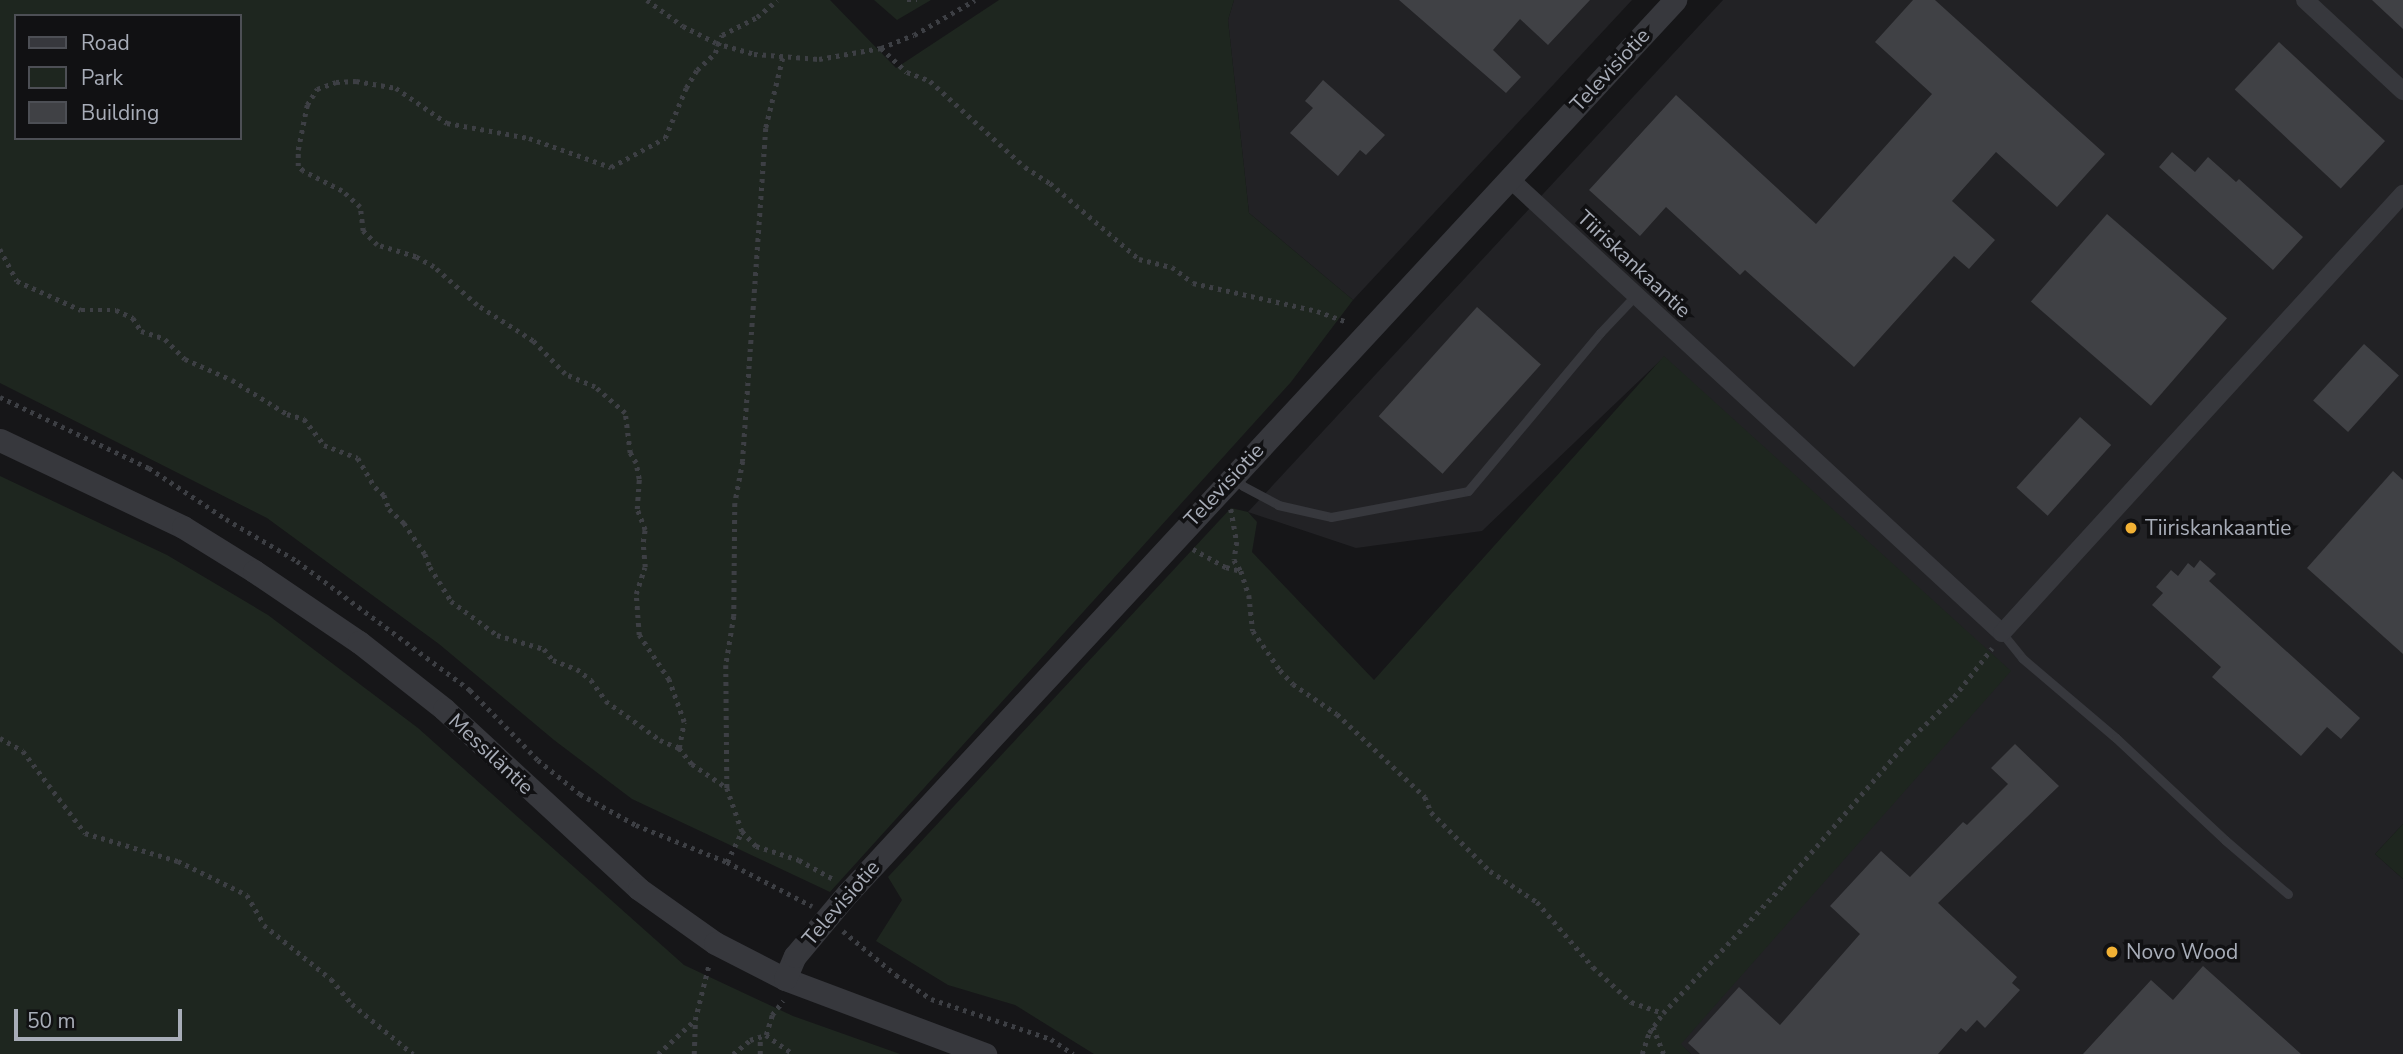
<!DOCTYPE html>
<meta charset="utf-8">
<style>
body{margin:0}
#map{position:relative;width:2403px;height:1054px;overflow:hidden;background:#161618;font-family:"Nunito Sans",sans-serif}
div>[style]{position:absolute}
.built>*{inset:0;background:#222225}
.green>*{inset:0;background:#1e261f}
.building>*{inset:0;background:#404145;transform-origin:0 0}
.path>*{height:4.5px;margin-top:-2.25px;transform-origin:0;background:repeating-linear-gradient(90deg,#3d3f44 0 3.5px,transparent 0 8.5px)}
.service>*{height:9px;margin:-4.5px;padding:0 4.5px;transform-origin:4.5px;border-radius:4.5px;background:#37383d}
.minor>*{height:18px;margin:-9px;padding:0 9px;transform-origin:9px;border-radius:9px;background:#37383d}
.tertiary>*{height:23px;margin:-11.5px;padding:0 11.5px;transform-origin:11.5px;border-radius:11.5px;background:#37383d}
.dots>*{width:19px;height:19px;translate:-50% -50%;box-sizing:border-box;border:4px solid #111113;border-radius:50%}
span{translate:-50% -50%;white-space:nowrap;text-align:center;line-height:1.15;-webkit-text-stroke:7px #111113;paint-order:stroke}
.street-label{font-size:21px;color:#a8adb8}
.poi-label{font-size:21px;color:#a8adb8}
.left{translate:0 -50%;text-align:left}
.legend{position:absolute;left:14px;top:14px;width:228px;height:126px;box-sizing:border-box;background:#111113;border:2px solid #4d4f55;margin:0;padding:9px 12px;list-style:none;font-size:21px;color:#a8adb8}
.legend li{display:flex;align-items:center;gap:14px;height:35px}
.legend b{width:35px;border:2px solid #4d4f55}
.scale{position:absolute;left:14px;top:1009px;width:168px;height:32px;box-sizing:border-box;border:4px solid #a8adb8;border-top:0;padding-left:9px;font-size:21px;line-height:24px;white-space:nowrap;color:#a8adb8;-webkit-text-stroke:5px #111113;paint-order:stroke}
</style>
<div id="map">
<div class="built">
<div style="clip-path:polygon(1234px 0,1632px 0,1353px 300px,1249px 213px,1228px 20px)"></div>
<div style="clip-path:polygon(1723px 0,2403px 0,2403px 824px,2375px 854px,2403px 879px,2403px 1054px,1691px 1054px,1681px 1045px,1664px 357px,1482px 531px,1356px 548px,1248px 512px)"></div>
</div>
<div class="green">
<div style="clip-path:polygon(evenodd,0 0,830px 0,896px 68px,999px 0,1234px 0,1228px 20px,1249px 213px,1353px 300px,1291px 382px,830px 892px,632px 799px,554px 740px,439px 644px,267px 518px,0 383px,0 0,16px 16px,240px 16px,240px 138px,16px 138px,16px 16px)"></div>
<div style="clip-path:polygon(874px 0,931px 0,897px 20px)"></div>
<div style="clip-path:polygon(1664px 356px,2011px 671px,1681px 1044px,1691px 1054px,1094px 1054px,1015px 1005px,948px 985px,876px 941px,902px 900px,888px 877px,1231px 508px,1248px 512px,1257px 522px,1252px 552px,1374px 680px)"></div>
<div style="clip-path:polygon(0 476px,167px 555px,268px 615px,418px 728px,684px 965px,793px 1016px,900px 1054px,0 1054px)"></div>
<div style="clip-path:polygon(2403px 824px,2403px 879px,2375px 854px)"></div>
</div>
<div class="building">
<div style="clip-path:polygon(1399px 0,1590px 0,1548px 45px,1520px 19px,1493px 50px,1521px 77px,1506px 93px)"></div>
<div style="clip-path:polygon(1913px 0,1935px 0,2105px 154px,2057px 207px,1996px 152px,1952px 201px,1995px 240px,1969px 269px,1954px 256px,1854px 367px,1745px 270px,1740px 275px,1666px 207px,1640px 236px,1589px 190px,1676px 95px,1816px 224px,1932px 94px,1875px 42px)"></div>
<div style="clip-path:polygon(2372px 0,2403px 0,2403px 29px)"></div>
<div style="left:2279px;top:42px;width:145px;height:65px;rotate:43deg"></div>
<div style="clip-path:polygon(1323px 80px,1385px 135px,1366px 155px,1360px 150px,1338px 176px,1290px 133px,1313px 108px,1305px 101px)"></div>
<div style="clip-path:polygon(2172px 152px,2195px 172px,2208px 157px,2236px 182px,2239px 179px,2303px 237px,2273px 270px,2159px 167px)"></div>
<div style="left:2107px;top:214px;width:159px;height:116px;rotate:41deg"></div>
<div style="left:1477px;top:307px;width:86px;height:147px;rotate:42deg"></div>
<div style="left:2364px;top:344px;width:47px;height:76px;rotate:42deg"></div>
<div style="left:2080px;top:417px;width:42px;height:95px;rotate:42deg"></div>
<div style="clip-path:polygon(2393px 471px,2403px 480px,2403px 654px,2307px 568px)"></div>
<div style="clip-path:polygon(2200px 560px,2216px 574px,2209px 581px,2360px 718px,2341px 739px,2327px 727px,2301px 756px,2212px 677px,2221px 667px,2152px 605px,2163px 593px,2156px 587px,2171px 570px,2178px 576px,2188px 563px,2194px 568px)"></div>
<div style="clip-path:polygon(2015px 744px,2059px 786px,1938px 903px,2017px 977px,2012px 983px,2020px 990px,1985px 1028px,1977px 1020px,1966px 1032px,1961px 1028px,1938px 1054px,1700px 1054px,1688px 1043px,1739px 987px,1780px 1025px,1860px 934px,1830px 906px,1881px 851px,1910px 877px,1963px 822px,1967px 825px,2008px 784px,1991px 768px)"></div>
<div style="clip-path:polygon(2203px 966px,2301px 1054px,2083px 1054px,2151px 980px,2173px 1000px)"></div>
</div>
<div class="path">
<div style="left:647px;top:0;width:44px;rotate:35.8deg"></div>
<div style="left:683px;top:26px;width:37px;rotate:27deg"></div>
<div style="left:716px;top:43px;width:40px;rotate:16deg"></div>
<div style="left:754px;top:54px;width:65px;rotate:4.4deg"></div>
<div style="left:819px;top:59px;width:63px;rotate:-10.1deg"></div>
<div style="left:881px;top:48px;width:35px;rotate:-22deg"></div>
<div style="left:914px;top:35px;width:70px;rotate:-29.8deg"></div>
<div style="left:907px;top:0;width:10px"></div>
<div style="left:881px;top:48px;width:35px;rotate:43deg"></div>
<div style="left:907px;top:72px;width:25px;rotate:21deg"></div>
<div style="left:930px;top:81px;width:128px;rotate:42.2deg"></div>
<div style="left:1025px;top:167px;width:30px;rotate:33deg"></div>
<div style="left:1050px;top:183px;width:117px;rotate:40.5deg"></div>
<div style="left:1139px;top:259px;width:34px;rotate:14deg"></div>
<div style="left:1172px;top:267px;width:26px;rotate:37deg"></div>
<div style="left:1193px;top:283px;width:127px;rotate:12.7deg"></div>
<div style="left:1317px;top:311px;width:32px;rotate:20deg"></div>
<div style="left:783px;top:58px;width:72px;rotate:103.7deg"></div>
<div style="left:766px;top:128px;width:334px;rotate:94deg"></div>
<div style="left:743px;top:461px;width:43px;rotate:100.8deg"></div>
<div style="left:735px;top:503px;width:113px;rotate:90.5deg"></div>
<div style="left:734px;top:616px;width:50px;rotate:99.3deg"></div>
<div style="left:726px;top:665px;width:123px;rotate:89.5deg"></div>
<div style="left:727px;top:788px;width:46px;rotate:70.8deg"></div>
<div style="left:742px;top:831px;width:21px;rotate:47deg"></div>
<div style="left:756px;top:846px;width:45px;rotate:18deg"></div>
<div style="left:799px;top:860px;width:38px;rotate:29deg"></div>
<div style="left:0;top:249px;width:36px;rotate:62deg"></div>
<div style="left:17px;top:281px;width:70px;rotate:24.4deg"></div>
<div style="left:81px;top:310px;width:35px"></div>
<div style="left:116px;top:310px;width:19px;rotate:25deg"></div>
<div style="left:133px;top:318px;width:15px;rotate:58deg"></div>
<div style="left:141px;top:331px;width:25px;rotate:18deg"></div>
<div style="left:165px;top:339px;width:28px;rotate:45deg"></div>
<div style="left:185px;top:359px;width:51px;rotate:24.1deg"></div>
<div style="left:232px;top:380px;width:65px;rotate:31.7deg"></div>
<div style="left:287px;top:414px;width:18px;rotate:16deg"></div>
<div style="left:304px;top:419px;width:33px;rotate:52deg"></div>
<div style="left:324px;top:445px;width:36px;rotate:21deg"></div>
<div style="left:358px;top:458px;width:34px;rotate:60deg"></div>
<div style="left:375px;top:487px;width:12px;rotate:42deg"></div>
<div style="left:384px;top:495px;width:15px;rotate:70deg"></div>
<div style="left:389px;top:509px;width:21px;rotate:43deg"></div>
<div style="left:404px;top:523px;width:37px;rotate:56deg"></div>
<div style="left:425px;top:554px;width:14px;rotate:69deg"></div>
<div style="left:430px;top:567px;width:40px;rotate:58deg"></div>
<div style="left:451px;top:601px;width:57px;rotate:36.5deg"></div>
<div style="left:497px;top:635px;width:49px;rotate:16.6deg"></div>
<div style="left:544px;top:649px;width:14px;rotate:51deg"></div>
<div style="left:553px;top:660px;width:26px;rotate:21deg"></div>
<div style="left:577px;top:669px;width:18px;rotate:38deg"></div>
<div style="left:591px;top:680px;width:26px;rotate:54deg"></div>
<div style="left:606px;top:701px;width:67px;rotate:35.8deg"></div>
<div style="left:660px;top:740px;width:21px;rotate:23deg"></div>
<div style="left:679px;top:748px;width:21px;rotate:51deg"></div>
<div style="left:692px;top:764px;width:42px;rotate:34.4deg"></div>
<div style="left:0;top:397px;width:165px;rotate:25.5deg"></div>
<div style="left:149px;top:468px;width:92px;rotate:33.5deg"></div>
<div style="left:226px;top:519px;width:82px;rotate:30.6deg"></div>
<div style="left:297px;top:561px;width:216px;rotate:36.7deg"></div>
<div style="left:470px;top:690px;width:98px;rotate:45.8deg"></div>
<div style="left:538px;top:760px;width:54px;rotate:39deg"></div>
<div style="left:580px;top:794px;width:64px;rotate:29deg"></div>
<div style="left:636px;top:825px;width:98px;rotate:22.1deg"></div>
<div style="left:727px;top:862px;width:96px;rotate:27.4deg"></div>
<div style="left:1231px;top:509px;width:34px;rotate:80deg"></div>
<div style="left:1237px;top:542px;width:18px;rotate:99deg"></div>
<div style="left:1234px;top:560px;width:13px;rotate:58deg"></div>
<div style="left:1241px;top:571px;width:25px;rotate:72deg"></div>
<div style="left:1249px;top:595px;width:36px;rotate:84deg"></div>
<div style="left:1253px;top:631px;width:47px;rotate:55.3deg"></div>
<div style="left:1280px;top:670px;width:19px;rotate:47deg"></div>
<div style="left:1293px;top:684px;width:53px;rotate:34.3deg"></div>
<div style="left:1337px;top:714px;width:121px;rotate:43.3deg"></div>
<div style="left:1425px;top:797px;width:16px;rotate:68deg"></div>
<div style="left:1431px;top:812px;width:83px;rotate:45deg"></div>
<div style="left:1490px;top:871px;width:56px;rotate:33.4deg"></div>
<div style="left:1537px;top:902px;width:86px;rotate:49.3deg"></div>
<div style="left:1593px;top:967px;width:52px;rotate:42.6deg"></div>
<div style="left:1631px;top:1002px;width:34px;rotate:19deg"></div>
<div style="left:1193px;top:549px;width:38px;rotate:29deg"></div>
<div style="left:1226px;top:567px;width:16px;rotate:15deg"></div>
<div style="left:0;top:738px;width:26px;rotate:29deg"></div>
<div style="left:23px;top:751px;width:103px;rotate:52.9deg"></div>
<div style="left:85px;top:833px;width:97px;rotate:16.8deg"></div>
<div style="left:178px;top:861px;width:77px;rotate:26.2deg"></div>
<div style="left:247px;top:895px;width:34px;rotate:60deg"></div>
<div style="left:264px;top:925px;width:86px;rotate:38.9deg"></div>
<div style="left:331px;top:979px;width:33px;rotate:50deg"></div>
<div style="left:352px;top:1004px;width:79px;rotate:39.3deg"></div>
<div style="left:679px;top:748px;width:26px;rotate:-79deg"></div>
<div style="left:684px;top:722px;width:45px;rotate:-109.7deg"></div>
<div style="left:669px;top:680px;width:54px;rotate:-123.7deg"></div>
<div style="left:639px;top:635px;width:41px;rotate:-94.2deg"></div>
<div style="left:636px;top:594px;width:28px;rotate:-72deg"></div>
<div style="left:645px;top:567px;width:25px;rotate:-95deg"></div>
<div style="left:643px;top:542px;width:12px;rotate:-81deg"></div>
<div style="left:645px;top:530px;width:22px;rotate:-111deg"></div>
<div style="left:637px;top:509px;width:30px;rotate:-86deg"></div>
<div style="left:639px;top:479px;width:16px;rotate:-101deg"></div>
<div style="left:636px;top:463px;width:12px;rotate:-121deg"></div>
<div style="left:630px;top:453px;width:40px;rotate:-97.1deg"></div>
<div style="left:625px;top:413px;width:40px;rotate:-139deg"></div>
<div style="left:595px;top:387px;width:33px;rotate:-157deg"></div>
<div style="left:565px;top:374px;width:46px;rotate:-134.1deg"></div>
<div style="left:533px;top:341px;width:67px;rotate:-147.3deg"></div>
<div style="left:477px;top:305px;width:57px;rotate:-138.5deg"></div>
<div style="left:434px;top:267px;width:21px;rotate:-151deg"></div>
<div style="left:416px;top:257px;width:41px;rotate:-162.9deg"></div>
<div style="left:377px;top:245px;width:20px;rotate:-135deg"></div>
<div style="left:363px;top:231px;width:24px;rotate:-97deg"></div>
<div style="left:360px;top:207px;width:24px;rotate:-138deg"></div>
<div style="left:342px;top:191px;width:44px;rotate:-152.9deg"></div>
<div style="left:303px;top:171px;width:7px;rotate:-135deg"></div>
<div style="left:298px;top:166px;width:16px;rotate:-90deg"></div>
<div style="left:298px;top:150px;width:46px;rotate:-78.7deg"></div>
<div style="left:307px;top:105px;width:19px;rotate:-58deg"></div>
<div style="left:317px;top:89px;width:20px;rotate:-20deg"></div>
<div style="left:336px;top:82px;width:20px;rotate:-3deg"></div>
<div style="left:356px;top:81px;width:41px;rotate:9.9deg"></div>
<div style="left:396px;top:88px;width:62px;rotate:34.5deg"></div>
<div style="left:447px;top:123px;width:83px;rotate:10.4deg"></div>
<div style="left:529px;top:138px;width:87px;rotate:19.5deg"></div>
<div style="left:611px;top:167px;width:61px;rotate:-28.2deg"></div>
<div style="left:665px;top:138px;width:54px;rotate:-67.2deg"></div>
<div style="left:686px;top:88px;width:21px;rotate:-59deg"></div>
<div style="left:697px;top:70px;width:25px;rotate:-43deg"></div>
<div style="left:715px;top:53px;width:19px;rotate:-69deg"></div>
<div style="left:722px;top:35px;width:39px;rotate:-27deg"></div>
<div style="left:757px;top:17px;width:26px;rotate:-40deg"></div>
<div style="left:727px;top:862px;width:34px;rotate:-64deg"></div>
<div style="left:843px;top:931px;width:69px;rotate:39.7deg"></div>
<div style="left:896px;top:975px;width:42px;rotate:34.4deg"></div>
<div style="left:931px;top:999px;width:126px;rotate:18.4deg"></div>
<div style="left:1051px;top:1039px;width:27px;rotate:34deg"></div>
<div style="left:1653px;top:1027px;width:29px;rotate:68deg"></div>
<div style="left:766px;top:1035px;width:33px;rotate:35deg"></div>
<div style="left:658px;top:1054px;width:50px;rotate:-42.6deg"></div>
<div style="left:694px;top:1054px;width:34px;rotate:-88deg"></div>
<div style="left:695px;top:1020px;width:58px;rotate:-76deg"></div>
<div style="left:733px;top:1054px;width:22px;rotate:-39deg"></div>
<div style="left:750px;top:1040px;width:17px;rotate:-17deg"></div>
<div style="left:766px;top:1035px;width:21px;rotate:-73deg"></div>
<div style="left:772px;top:1015px;width:18px;rotate:-52deg"></div>
<div style="left:760px;top:1054px;width:15px;rotate:-90deg"></div>
<div style="left:1642px;top:1054px;width:22px;rotate:-72deg"></div>
<div style="left:1649px;top:1033px;width:24px;rotate:-55deg"></div>
<div style="left:1663px;top:1013px;width:175px;rotate:-46.8deg"></div>
<div style="left:1783px;top:885px;width:189px;rotate:-49.1deg"></div>
<div style="left:1907px;top:742px;width:65px;rotate:-43.8deg"></div>
<div style="left:1954px;top:697px;width:62px;rotate:-52.2deg"></div>
</div>
<div class="service">
<div style="left:1233px;top:477px;width:13px;rotate:42deg"></div>
<div style="left:1243px;top:486px;width:40px;rotate:28deg"></div>
<div style="left:1278px;top:505px;width:54px;rotate:12.8deg"></div>
<div style="left:1331px;top:517px;width:139px;rotate:-10.7deg"></div>
<div style="left:1468px;top:491px;width:206px;rotate:-50.1deg"></div>
<div style="left:1600px;top:333px;width:51px;rotate:-46.6deg"></div>
<div style="left:2002px;top:633px;width:32px;rotate:51deg"></div>
<div style="left:2022px;top:658px;width:123px;rotate:40.4deg"></div>
<div style="left:2116px;top:738px;width:149px;rotate:43.1deg"></div>
<div style="left:2225px;top:840px;width:83px;rotate:40.6deg"></div>
</div>
<div class="minor">
<div style="left:2305px;top:0;width:134px;rotate:42.9deg"></div>
<div style="left:1510px;top:179px;width:669px;rotate:42.7deg"></div>
<div style="left:2002px;top:633px;width:595px;rotate:-47.59deg"></div>
</div>
<div class="tertiary">
<div style="left:0;top:440px;width:203px;rotate:25.4deg"></div>
<div style="left:183px;top:527px;width:84px;rotate:31.8deg"></div>
<div style="left:254px;top:571px;width:127px;rotate:34.1deg"></div>
<div style="left:359px;top:642px;width:108px;rotate:38.2deg"></div>
<div style="left:444px;top:709px;width:265px;rotate:42.7deg"></div>
<div style="left:639px;top:889px;width:93px;rotate:35.4deg"></div>
<div style="left:715px;top:943px;width:79px;rotate:27.2deg"></div>
<div style="left:785px;top:979px;width:214px;rotate:20.6deg"></div>
<div style="left:785px;top:979px;width:25px;rotate:-67deg"></div>
<div style="left:795px;top:956px;width:81px;rotate:-50deg"></div>
<div style="left:847px;top:894px;width:1219px;rotate:-47.19deg"></div>
</div>
<div class="dots">
<div style="left:2131px;top:528px;background:#f2b134"></div>
<div style="left:2112px;top:952px;background:#f2b134"></div>
</div>
<div class="street-label">
<span style="left:1610px;top:70px;rotate:-47deg">Televisiotie</span>
<span style="left:1634px;top:264px;rotate:43deg">Tiiriskankaantie</span>
<span style="left:1224px;top:485px;rotate:-47deg">Televisiotie</span>
<span style="left:491px;top:754px;rotate:43deg">Messiläntie</span>
<span style="left:841px;top:903px;rotate:-49deg">Televisiotie</span>
</div>
<div class="poi-label">
<span class="left" style="left:2145px;top:528px">Tiiriskankaantie</span>
<span class="left" style="left:2126px;top:952px">Novo Wood</span>
</div>
<ul class="legend">
<li><b style="height:9px;background:#37383d"></b>Road</li>
<li><b style="height:19px;background:#1e261f"></b>Park</li>
<li><b style="height:19px;background:#404145"></b>Building</li>
</ul>
<div class="scale">50 m</div>
</div>
